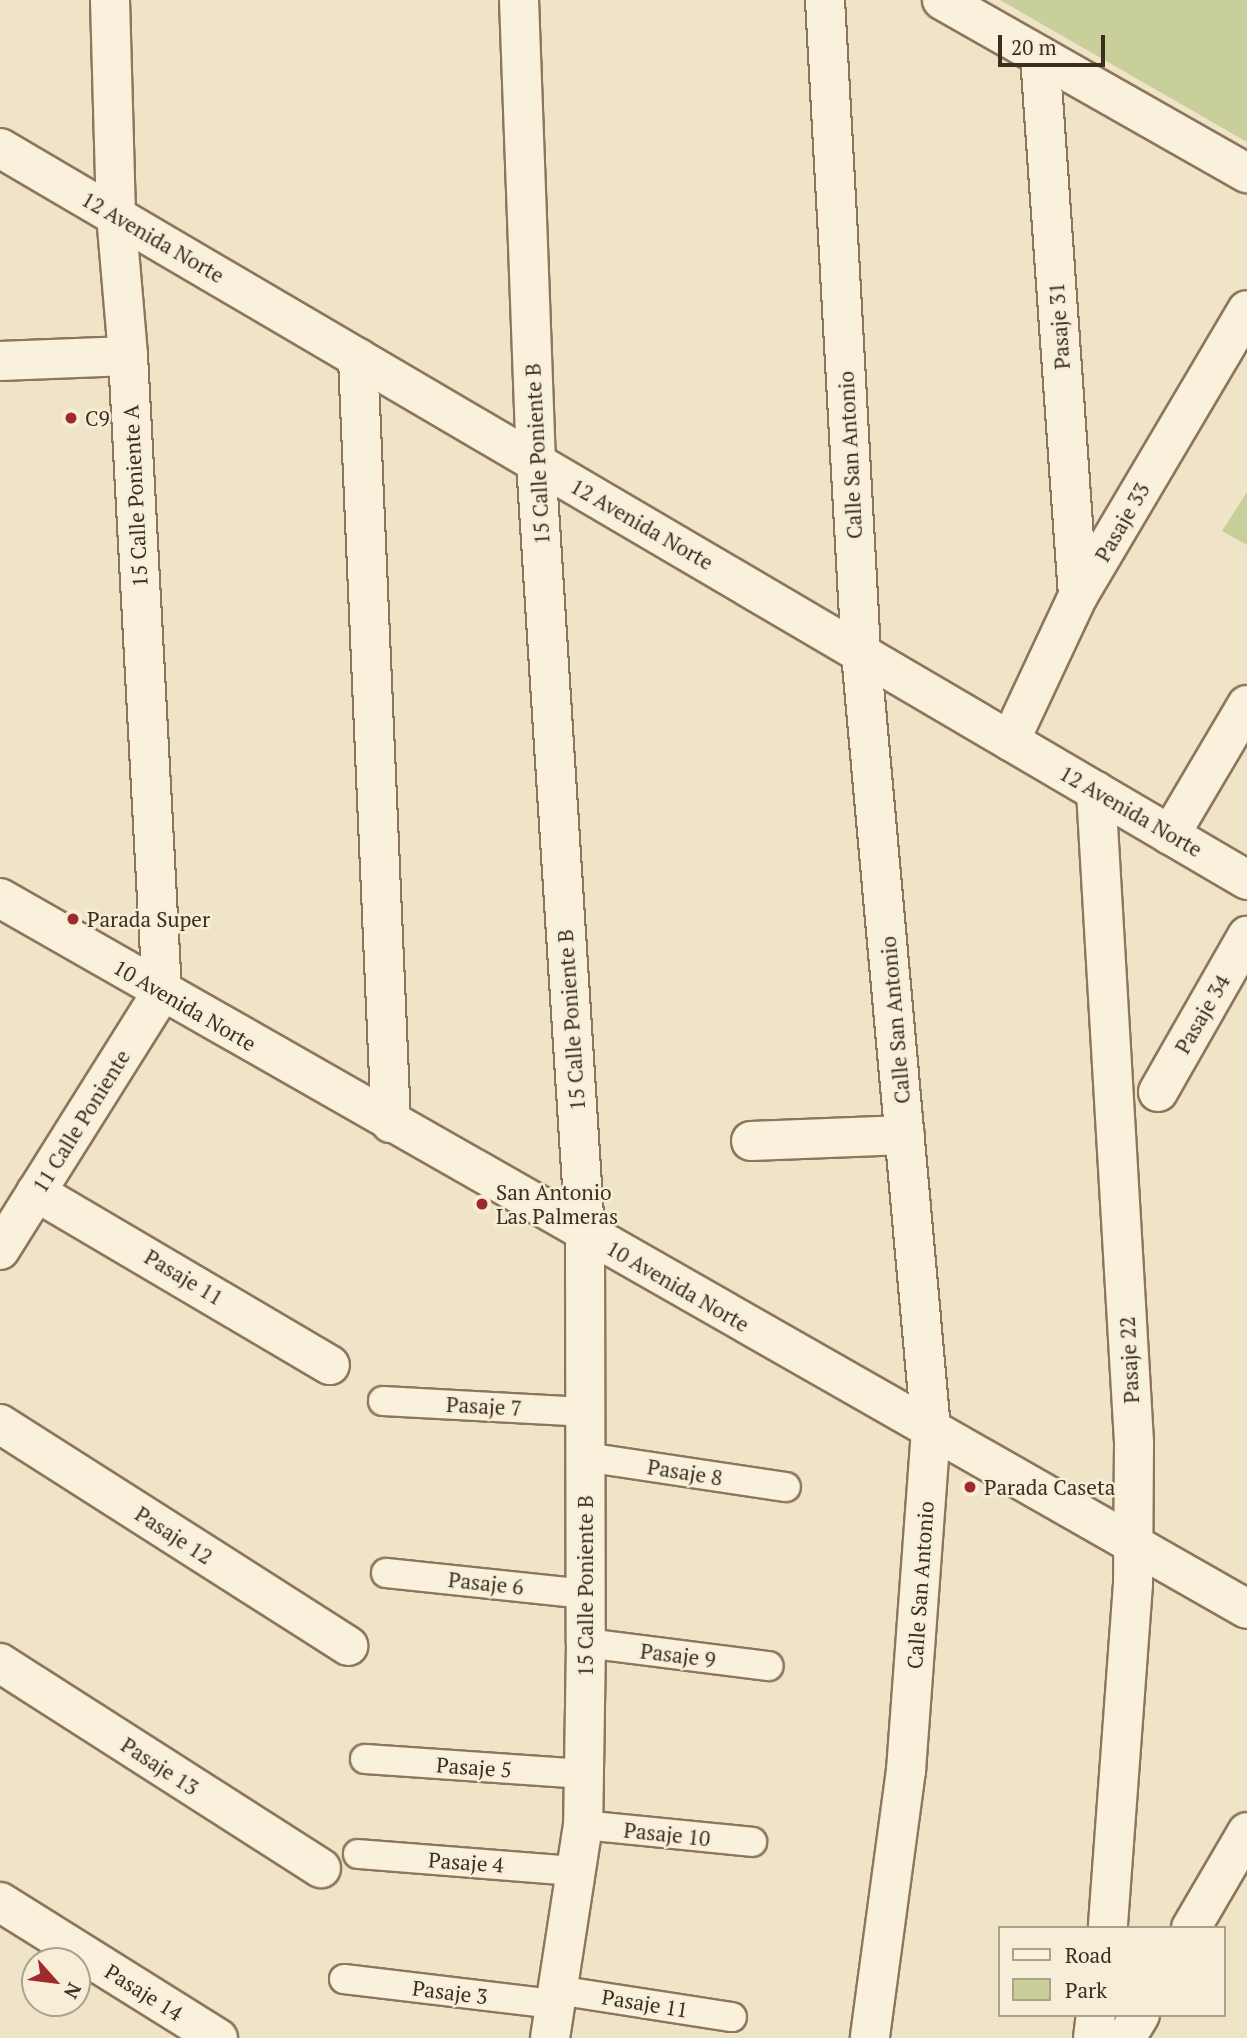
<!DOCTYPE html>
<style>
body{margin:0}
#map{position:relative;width:1247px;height:2038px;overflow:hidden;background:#f0e4c8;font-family:"PT Serif",serif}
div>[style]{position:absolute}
.green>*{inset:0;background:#c9cf9b}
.roads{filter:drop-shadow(2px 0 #8d765c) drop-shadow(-2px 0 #8d765c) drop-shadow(0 2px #8d765c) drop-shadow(0 -2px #8d765c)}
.pedestrian>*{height:28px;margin:-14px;padding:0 14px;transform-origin:14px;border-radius:14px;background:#faf1dc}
.minor>*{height:38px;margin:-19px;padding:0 19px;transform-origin:19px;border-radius:19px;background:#faf1dc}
.dots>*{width:19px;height:19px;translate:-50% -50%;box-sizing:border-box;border:4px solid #f7eed8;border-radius:50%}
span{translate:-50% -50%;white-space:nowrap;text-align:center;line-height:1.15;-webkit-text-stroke:5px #f7eed8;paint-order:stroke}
.street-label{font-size:21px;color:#3d2e20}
.poi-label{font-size:21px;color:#3d2e20}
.left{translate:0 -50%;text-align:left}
.legend{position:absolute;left:998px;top:1926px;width:228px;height:91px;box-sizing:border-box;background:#f7eed8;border:2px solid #ada18e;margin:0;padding:9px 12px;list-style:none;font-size:21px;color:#3d2e20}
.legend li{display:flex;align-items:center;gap:14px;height:35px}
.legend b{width:35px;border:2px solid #ada18e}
.north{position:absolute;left:21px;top:1947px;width:70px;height:70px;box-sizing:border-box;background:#f7eed8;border:2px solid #ada18e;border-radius:50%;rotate:118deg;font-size:19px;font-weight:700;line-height:28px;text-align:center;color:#3d2e20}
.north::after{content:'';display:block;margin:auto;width:24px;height:32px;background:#9e2a2b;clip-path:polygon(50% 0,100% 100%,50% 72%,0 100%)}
.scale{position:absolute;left:998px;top:35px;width:107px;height:32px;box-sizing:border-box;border:4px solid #3d2e20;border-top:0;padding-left:9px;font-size:21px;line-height:24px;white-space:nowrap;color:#3d2e20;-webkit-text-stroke:5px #f7eed8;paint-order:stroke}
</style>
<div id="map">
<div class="green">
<div style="clip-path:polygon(1000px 0,1247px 0,1247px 142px)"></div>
<div style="clip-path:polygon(1247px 492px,1247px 545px,1222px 531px)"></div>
</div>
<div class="roads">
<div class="pedestrian">
<div style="left:383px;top:1401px;width:201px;rotate:3.1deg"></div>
<div style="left:585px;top:1457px;width:203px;rotate:8.5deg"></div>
<div style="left:386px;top:1573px;width:201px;rotate:6deg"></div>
<div style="left:586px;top:1643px;width:184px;rotate:7.2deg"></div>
<div style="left:365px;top:1759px;width:220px;rotate:3.9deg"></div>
<div style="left:583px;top:1825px;width:170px;rotate:5.7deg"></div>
<div style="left:358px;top:1854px;width:218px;rotate:4.5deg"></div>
<div style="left:344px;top:1979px;width:212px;rotate:6.8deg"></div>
<div style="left:557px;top:1990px;width:177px;rotate:8.8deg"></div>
</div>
<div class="minor">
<div style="left:110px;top:0;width:215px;rotate:88.4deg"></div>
<div style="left:116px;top:215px;width:142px;rotate:85.1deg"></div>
<div style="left:128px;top:356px;width:637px;rotate:86.94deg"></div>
<div style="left:519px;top:0;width:462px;rotate:87.9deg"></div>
<div style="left:536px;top:462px;width:773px;rotate:86.36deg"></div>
<div style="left:585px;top:1233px;width:410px;rotate:89.9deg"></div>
<div style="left:586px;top:1643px;width:182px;rotate:90.9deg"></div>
<div style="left:583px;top:1825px;width:216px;rotate:98.8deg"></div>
<div style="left:825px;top:0;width:654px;rotate:86.84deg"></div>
<div style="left:861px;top:653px;width:780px;rotate:84.85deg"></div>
<div style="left:931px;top:1430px;width:341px;rotate:94.2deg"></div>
<div style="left:906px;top:1770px;width:270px;rotate:97.7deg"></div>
<div style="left:942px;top:0;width:351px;rotate:29.6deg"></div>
<div style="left:1040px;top:56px;width:541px;rotate:85.97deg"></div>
<div style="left:0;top:148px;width:1446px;rotate:30.41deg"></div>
<div style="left:358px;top:358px;width:766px;rotate:87.53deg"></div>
<div style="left:0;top:361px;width:128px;rotate:-2.2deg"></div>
<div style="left:1010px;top:741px;width:160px;rotate:-64.9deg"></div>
<div style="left:1078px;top:596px;width:332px;rotate:-59.4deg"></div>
<div style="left:1096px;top:791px;width:653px;rotate:86.66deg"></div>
<div style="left:1134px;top:1443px;width:141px;rotate:90.4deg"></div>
<div style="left:1133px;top:1584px;width:345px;rotate:94.2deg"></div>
<div style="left:1170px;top:835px;width:151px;rotate:-59.4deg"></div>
<div style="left:0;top:898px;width:1435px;rotate:29.69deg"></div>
<div style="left:1158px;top:1092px;width:180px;rotate:-60.3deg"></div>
<div style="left:751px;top:1141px;width:154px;rotate:-2.2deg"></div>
<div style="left:36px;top:1192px;width:341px;rotate:30.5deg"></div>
<div style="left:0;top:1250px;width:305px;rotate:-57.9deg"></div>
<div style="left:0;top:1424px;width:413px;rotate:32.5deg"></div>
<div style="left:0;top:1663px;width:381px;rotate:32.6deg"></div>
<div style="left:0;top:1902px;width:257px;rotate:32deg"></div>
<div style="left:1191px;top:1928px;width:111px;rotate:-59.7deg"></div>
<div style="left:1093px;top:2038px;width:23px;rotate:-83deg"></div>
<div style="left:1126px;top:2038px;width:27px;rotate:-59deg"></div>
</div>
</div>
<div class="dots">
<div style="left:71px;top:418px;background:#9e2a2b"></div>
<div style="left:73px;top:919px;background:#9e2a2b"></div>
<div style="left:482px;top:1204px;background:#9e2a2b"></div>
<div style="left:970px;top:1487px;background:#9e2a2b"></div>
</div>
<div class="street-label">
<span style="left:153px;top:237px;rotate:30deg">12 Avenida Norte</span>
<span style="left:1059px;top:326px;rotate:-94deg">Pasaje 31</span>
<span style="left:537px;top:454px;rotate:-93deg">15 Calle Poniente B</span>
<span style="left:850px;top:455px;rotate:-93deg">Calle San Antonio</span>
<span style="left:135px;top:496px;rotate:-93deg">15 Calle Poniente A</span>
<span style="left:1122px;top:522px;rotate:-60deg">Pasaje 33</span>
<span style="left:642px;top:524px;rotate:30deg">12 Avenida Norte</span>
<span style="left:1131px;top:811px;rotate:30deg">12 Avenida Norte</span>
<span style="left:185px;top:1005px;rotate:30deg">10 Avenida Norte</span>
<span style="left:1202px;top:1014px;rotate:-60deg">Pasaje 34</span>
<span style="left:571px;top:1020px;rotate:-94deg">15 Calle Poniente B</span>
<span style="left:895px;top:1020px;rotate:-95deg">Calle San Antonio</span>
<span style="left:81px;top:1121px;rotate:-58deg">11 Calle Poniente</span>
<span style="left:184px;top:1277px;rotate:31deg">Pasaje 11</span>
<span style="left:678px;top:1286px;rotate:30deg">10 Avenida Norte</span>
<span style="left:1129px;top:1360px;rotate:-93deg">Pasaje 22</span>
<span style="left:484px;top:1406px;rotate:3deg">Pasaje 7</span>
<span style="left:685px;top:1472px;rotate:9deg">Pasaje 8</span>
<span style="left:174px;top:1535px;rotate:33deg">Pasaje 12</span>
<span style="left:486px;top:1583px;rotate:6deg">Pasaje 6</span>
<span style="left:920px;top:1585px;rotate:-86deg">Calle San Antonio</span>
<span style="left:585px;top:1586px;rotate:-90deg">15 Calle Poniente B</span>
<span style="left:678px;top:1655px;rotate:7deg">Pasaje 9</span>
<span style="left:160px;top:1766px;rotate:33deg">Pasaje 13</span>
<span style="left:474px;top:1767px;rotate:4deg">Pasaje 5</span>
<span style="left:667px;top:1834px;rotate:6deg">Pasaje 10</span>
<span style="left:466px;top:1862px;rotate:4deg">Pasaje 4</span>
<span style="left:144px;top:1992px;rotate:32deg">Pasaje 14</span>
<span style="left:450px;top:1992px;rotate:7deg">Pasaje 3</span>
<span style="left:645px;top:2003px;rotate:9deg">Pasaje 11</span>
</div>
<div class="poi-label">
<span class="left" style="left:85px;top:418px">C9</span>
<span class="left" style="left:87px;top:919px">Parada Super</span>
<span class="left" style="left:496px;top:1204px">San Antonio<br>Las Palmeras</span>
<span class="left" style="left:984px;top:1487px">Parada Caseta</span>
</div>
<ul class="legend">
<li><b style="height:9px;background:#faf1dc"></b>Road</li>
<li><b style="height:19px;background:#c9cf9b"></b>Park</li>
</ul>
<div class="north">N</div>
<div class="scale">20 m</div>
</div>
